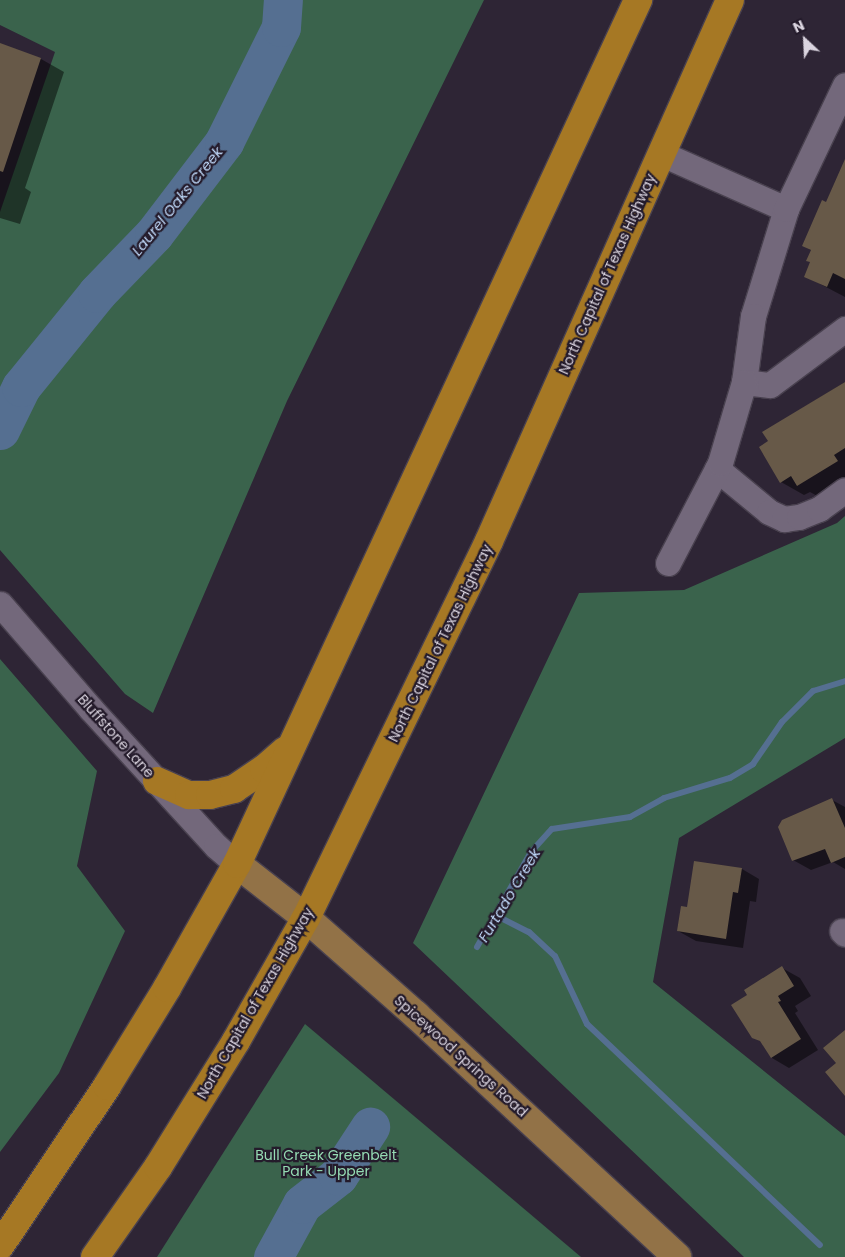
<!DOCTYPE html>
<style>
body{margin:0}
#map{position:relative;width:845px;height:1257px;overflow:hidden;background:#2e2535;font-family:Poppins,sans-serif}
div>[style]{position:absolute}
.forest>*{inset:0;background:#3a634c}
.shadow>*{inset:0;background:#0007}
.stream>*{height:6px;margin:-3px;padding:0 3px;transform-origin:3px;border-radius:3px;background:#556f91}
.river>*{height:39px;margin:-19.5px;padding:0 19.5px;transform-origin:19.5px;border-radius:19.5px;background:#556f91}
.building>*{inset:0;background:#675948}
.roads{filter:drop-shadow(1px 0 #49414f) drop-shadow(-1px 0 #49414f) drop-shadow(0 1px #49414f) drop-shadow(0 -1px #49414f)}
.minor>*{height:25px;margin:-12.5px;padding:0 12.5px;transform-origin:12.5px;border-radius:12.5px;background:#73687b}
.major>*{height:28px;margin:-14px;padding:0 14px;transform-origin:14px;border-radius:14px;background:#927247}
.highway>*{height:28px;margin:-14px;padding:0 14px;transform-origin:14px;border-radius:14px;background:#a67824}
span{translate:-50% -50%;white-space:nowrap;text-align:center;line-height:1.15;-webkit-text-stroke:4.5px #241b2b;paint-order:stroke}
.street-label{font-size:14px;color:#dad4df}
.park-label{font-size:14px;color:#95dbb3}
.water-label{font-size:15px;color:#c2dcfd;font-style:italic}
.north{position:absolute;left:780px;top:15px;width:50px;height:50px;-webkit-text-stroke:4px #241b2b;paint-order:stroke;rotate:335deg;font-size:14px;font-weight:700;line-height:20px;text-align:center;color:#dad4df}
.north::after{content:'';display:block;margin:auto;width:18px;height:22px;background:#dad4df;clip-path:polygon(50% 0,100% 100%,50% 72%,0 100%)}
</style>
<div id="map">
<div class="forest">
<div style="clip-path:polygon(0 0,484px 0,287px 401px,153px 713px,125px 694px,0 550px,0 212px,55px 52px,0 25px)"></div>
<div style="clip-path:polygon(845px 516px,845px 738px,679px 838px,653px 982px,845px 1136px,845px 1257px,744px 1257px,413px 943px,579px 593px,684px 590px,837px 523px)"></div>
<div style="clip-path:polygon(0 659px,97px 771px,77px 866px,125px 931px,59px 1073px,0 1152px)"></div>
<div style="clip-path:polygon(305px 1024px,581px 1257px,157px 1257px)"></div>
</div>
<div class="shadow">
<div style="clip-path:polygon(0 45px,41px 59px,64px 72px,25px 188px,31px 192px,20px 224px,0 218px)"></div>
<div style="clip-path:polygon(845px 161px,845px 297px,805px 276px,811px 263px,812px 251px,804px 246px,827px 204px)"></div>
<div style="clip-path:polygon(845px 382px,845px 484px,821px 498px,810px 492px,804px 495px,781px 482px,770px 442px,764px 432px)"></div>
<div style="clip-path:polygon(832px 800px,845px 807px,845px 869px,833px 862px,811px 870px,793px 860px)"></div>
<div style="clip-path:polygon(695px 862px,742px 869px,759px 879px,756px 902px,750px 901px,743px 948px,696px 941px,678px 931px,688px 908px)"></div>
<div style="clip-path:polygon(782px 968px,800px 978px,811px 996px,795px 1006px,798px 1011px,795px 1013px,818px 1050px,789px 1068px,772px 1058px,749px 995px)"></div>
</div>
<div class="stream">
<div style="left:495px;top:915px;width:38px;rotate:27deg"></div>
<div style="left:529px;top:932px;width:35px;rotate:43deg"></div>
<div style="left:555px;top:956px;width:75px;rotate:64.8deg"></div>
<div style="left:587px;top:1024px;width:321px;rotate:43.5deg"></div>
<div style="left:477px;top:947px;width:109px;rotate:-60.4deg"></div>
<div style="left:531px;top:852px;width:31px;rotate:-48deg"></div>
<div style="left:552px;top:829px;width:79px;rotate:-8.7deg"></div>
<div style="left:630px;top:817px;width:39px;rotate:-29deg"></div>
<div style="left:664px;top:798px;width:69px;rotate:-16.9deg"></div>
<div style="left:730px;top:778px;width:27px;rotate:-31deg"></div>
<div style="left:753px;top:764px;width:51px;rotate:-55.4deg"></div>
<div style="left:782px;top:722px;width:44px;rotate:-45deg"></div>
<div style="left:813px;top:691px;width:34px;rotate:-17deg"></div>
</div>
<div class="river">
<div style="left:0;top:430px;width:48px;rotate:-64deg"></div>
<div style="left:21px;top:387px;width:121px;rotate:-51deg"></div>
<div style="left:97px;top:293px;width:82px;rotate:-46deg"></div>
<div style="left:154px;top:234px;width:116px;rotate:-52.7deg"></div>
<div style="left:224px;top:142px;width:128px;rotate:-63.6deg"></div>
<div style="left:281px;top:27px;width:27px;rotate:-86deg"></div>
<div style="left:273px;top:1257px;width:60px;rotate:-61.3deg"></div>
<div style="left:302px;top:1204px;width:46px;rotate:-37.9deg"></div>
<div style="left:338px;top:1176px;width:59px;rotate:-56.9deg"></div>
</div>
<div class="building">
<div style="clip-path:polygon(0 43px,41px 58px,3px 172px,0 171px)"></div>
<div style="clip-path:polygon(845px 159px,845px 279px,833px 273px,827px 287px,804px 277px,810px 262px,806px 261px,811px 250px,802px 246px,822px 200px,826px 202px)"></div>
<div style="clip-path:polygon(845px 382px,845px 448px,834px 455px,838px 461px,797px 486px,791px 476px,780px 483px,759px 447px,768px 441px,762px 432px)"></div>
<div style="clip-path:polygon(832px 798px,845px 828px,845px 857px,831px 863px,825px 849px,792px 861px,778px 827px,782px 820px)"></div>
<div style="clip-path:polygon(694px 861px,742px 868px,738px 893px,733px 892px,726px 939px,677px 931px,681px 906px,687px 907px)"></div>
<div style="clip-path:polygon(782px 966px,794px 986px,778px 996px,781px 1001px,778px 1002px,801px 1039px,771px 1058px,760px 1041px,752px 1038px,731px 1005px,747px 995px,744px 990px)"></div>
<div style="clip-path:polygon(845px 1030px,845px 1096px,825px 1072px,836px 1063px,823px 1048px)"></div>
</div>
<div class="roads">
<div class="minor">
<div style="left:660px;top:153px;width:138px;rotate:24deg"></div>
<div style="left:786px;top:209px;width:112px;rotate:107.1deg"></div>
<div style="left:753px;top:316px;width:67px;rotate:97.8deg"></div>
<div style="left:744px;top:382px;width:26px;rotate:7deg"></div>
<div style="left:770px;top:385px;width:94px;rotate:-36.7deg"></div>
<div style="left:786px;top:209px;width:137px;rotate:-64.6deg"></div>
<div style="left:717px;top:469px;width:67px;rotate:39.6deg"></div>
<div style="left:769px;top:512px;width:17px;rotate:25deg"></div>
<div style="left:784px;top:519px;width:15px;rotate:-8deg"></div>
<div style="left:799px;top:517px;width:22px;rotate:-22deg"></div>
<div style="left:819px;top:509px;width:32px;rotate:-36deg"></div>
<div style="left:668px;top:563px;width:113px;rotate:-62.5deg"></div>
<div style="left:720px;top:463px;width:84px;rotate:-73.5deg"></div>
<div style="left:0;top:604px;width:138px;rotate:49.1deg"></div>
<div style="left:90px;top:708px;width:187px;rotate:47.6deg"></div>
<div style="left:216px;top:846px;width:28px;rotate:41deg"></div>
<div style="left:842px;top:931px;width:4px;rotate:45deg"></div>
</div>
<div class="major">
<div style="left:237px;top:864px;width:88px;rotate:38deg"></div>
<div style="left:306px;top:918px;width:147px;rotate:41.4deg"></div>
<div style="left:416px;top:1015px;width:356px;rotate:42.8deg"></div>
</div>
<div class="highway">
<div style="left:157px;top:781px;width:35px;rotate:24deg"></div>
<div style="left:189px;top:795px;width:21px"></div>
<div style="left:210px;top:795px;width:25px;rotate:-14deg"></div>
<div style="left:234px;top:789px;width:36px;rotate:-34deg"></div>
<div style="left:264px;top:769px;width:28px;rotate:-41deg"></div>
<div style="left:0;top:1246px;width:192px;rotate:-56.2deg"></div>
<div style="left:107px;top:1086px;width:115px;rotate:-58.5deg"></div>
<div style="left:167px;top:988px;width:142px;rotate:-60.6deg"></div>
<div style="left:237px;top:864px;width:953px;rotate:-65.1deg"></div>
<div style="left:95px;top:1257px;width:110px;rotate:-55deg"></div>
<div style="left:158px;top:1167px;width:148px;rotate:-58.2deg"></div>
<div style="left:236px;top:1041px;width:142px;rotate:-60.4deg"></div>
<div style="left:306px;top:918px;width:419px;rotate:-64.1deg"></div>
<div style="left:489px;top:541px;width:592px;rotate:-65.99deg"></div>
</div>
</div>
<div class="street-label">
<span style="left:607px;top:274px;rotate:-66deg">North Capital of Texas Highway</span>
<span style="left:440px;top:643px;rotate:-64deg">North Capital of Texas Highway</span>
<span style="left:116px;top:736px;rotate:48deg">Bluffstone Lane</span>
<span style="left:255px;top:1003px;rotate:-60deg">North Capital of Texas Highway</span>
<span style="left:461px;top:1056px;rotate:42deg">Spicewood Springs Road</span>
</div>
<div class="park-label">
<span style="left:326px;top:1163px">Bull Creek Greenbelt<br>Park - Upper</span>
</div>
<div class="water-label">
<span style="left:177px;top:201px;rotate:-51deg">Laurel Oaks Creek</span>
<span style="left:509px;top:895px;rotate:-59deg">Furtado Creek</span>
</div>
<div class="north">N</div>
</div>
